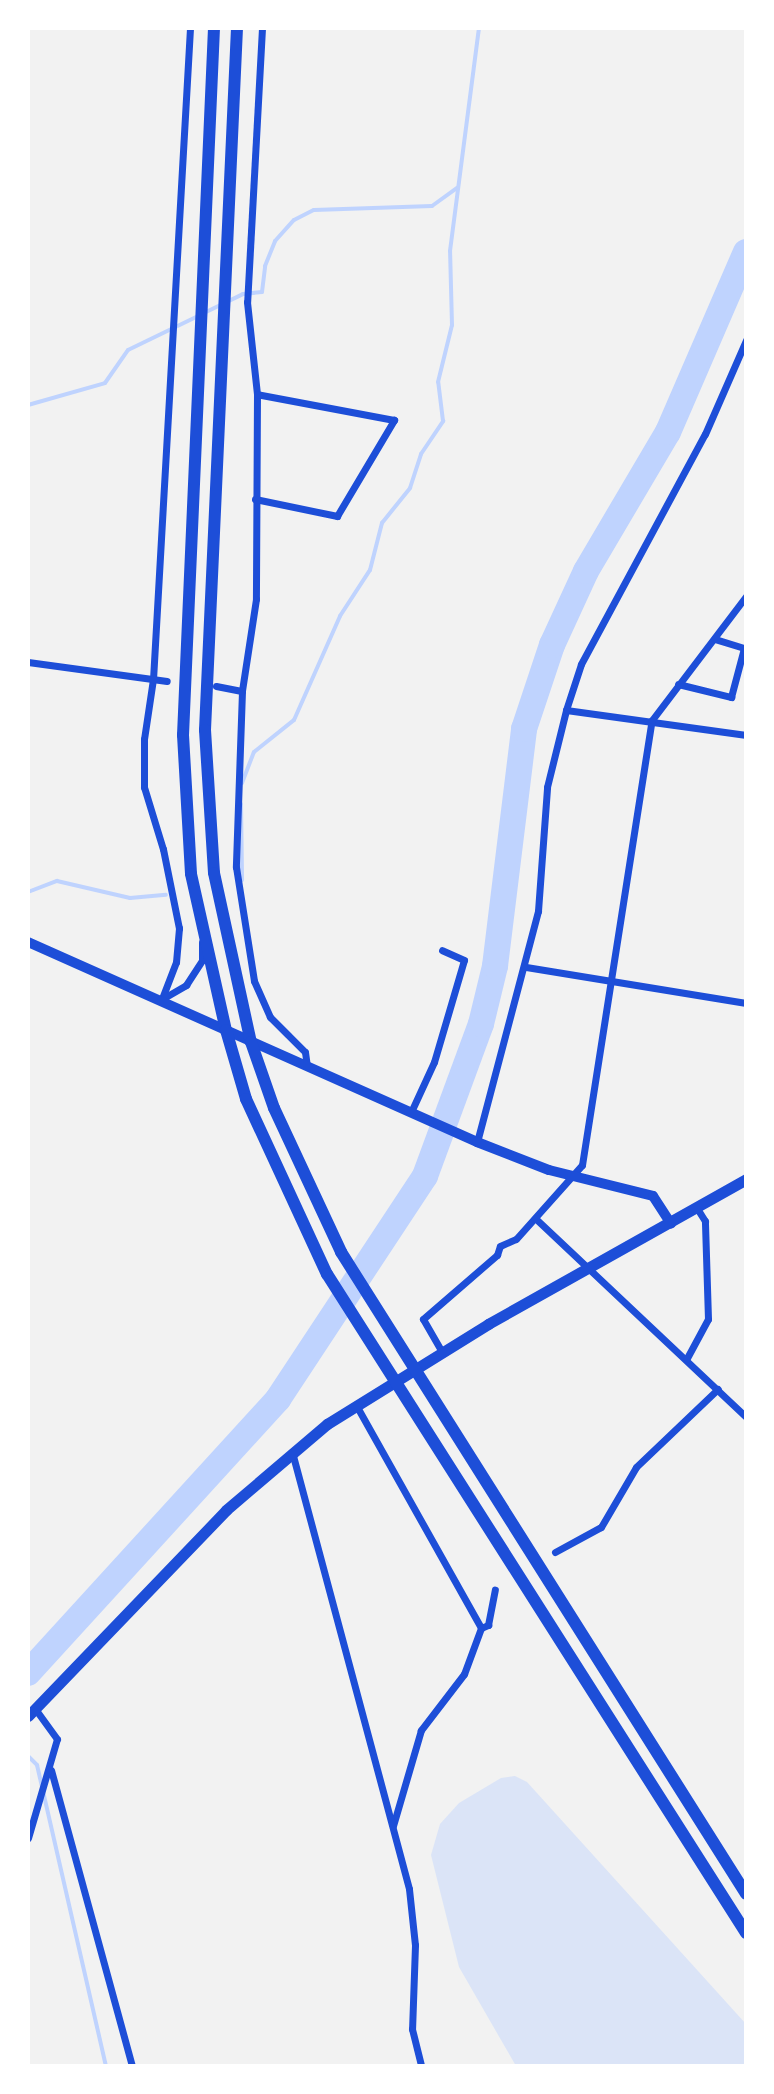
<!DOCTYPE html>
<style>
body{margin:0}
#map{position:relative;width:774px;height:2094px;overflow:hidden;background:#f2f2f2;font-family:"Noto Sans",sans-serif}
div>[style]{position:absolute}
.green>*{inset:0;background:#dbe4f7}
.stream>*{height:4px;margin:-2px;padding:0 2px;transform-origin:2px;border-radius:2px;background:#bfd3fe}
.river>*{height:26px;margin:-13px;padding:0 13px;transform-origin:13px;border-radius:13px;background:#bfd3fe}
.minor>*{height:7px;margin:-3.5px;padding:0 3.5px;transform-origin:3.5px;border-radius:3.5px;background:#1d4ed8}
.secondary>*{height:10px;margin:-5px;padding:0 5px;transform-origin:5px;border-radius:5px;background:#1d4ed8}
.primary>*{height:11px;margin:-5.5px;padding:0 5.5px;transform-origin:5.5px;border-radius:5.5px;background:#1d4ed8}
.trunk>*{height:12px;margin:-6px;padding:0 6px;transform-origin:6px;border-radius:6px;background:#1d4ed8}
span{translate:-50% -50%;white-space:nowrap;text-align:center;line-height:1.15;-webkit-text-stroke:8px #fff;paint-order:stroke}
.frame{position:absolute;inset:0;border:30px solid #fff;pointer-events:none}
</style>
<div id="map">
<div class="green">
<div style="clip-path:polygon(515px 1776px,527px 1782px,746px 2024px,746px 2066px,516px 2066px,459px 1967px,431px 1855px,440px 1824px,459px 1803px,501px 1778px)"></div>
</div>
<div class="stream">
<div style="left:206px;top:312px;width:41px;rotate:-25.9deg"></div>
<div style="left:243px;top:294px;width:19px;rotate:-6deg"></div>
<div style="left:262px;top:292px;width:26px;rotate:-83deg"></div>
<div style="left:265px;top:266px;width:27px;rotate:-68deg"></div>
<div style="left:275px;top:241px;width:28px;rotate:-48deg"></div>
<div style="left:294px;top:220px;width:22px;rotate:-27deg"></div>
<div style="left:314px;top:210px;width:118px;rotate:-1.9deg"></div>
<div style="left:432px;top:206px;width:31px;rotate:-36deg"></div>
<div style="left:28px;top:405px;width:80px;rotate:-15.9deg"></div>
<div style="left:105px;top:383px;width:40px;rotate:-55.1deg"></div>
<div style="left:128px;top:350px;width:78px;rotate:-25.9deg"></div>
<div style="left:242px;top:783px;width:33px;rotate:-69deg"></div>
<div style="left:254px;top:752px;width:51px;rotate:-38.7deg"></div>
<div style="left:294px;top:720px;width:114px;rotate:-66.1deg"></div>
<div style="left:340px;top:616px;width:55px;rotate:-56.9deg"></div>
<div style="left:370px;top:570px;width:49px;rotate:-75.7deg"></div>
<div style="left:382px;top:523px;width:45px;rotate:-51.3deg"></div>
<div style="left:410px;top:488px;width:36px;rotate:-72deg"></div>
<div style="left:421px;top:454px;width:40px;rotate:-56deg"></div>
<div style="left:443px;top:421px;width:39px;rotate:-97deg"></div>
<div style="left:438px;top:382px;width:59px;rotate:-76.2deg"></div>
<div style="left:452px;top:325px;width:74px;rotate:-91.5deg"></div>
<div style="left:450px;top:251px;width:225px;rotate:-82.6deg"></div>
<div style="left:241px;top:804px;width:76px;rotate:89.2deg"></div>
<div style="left:28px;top:892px;width:31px;rotate:-21deg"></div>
<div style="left:57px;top:881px;width:75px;rotate:13.1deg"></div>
<div style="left:130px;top:898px;width:36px;rotate:-5deg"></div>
<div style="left:28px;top:1756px;width:13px;rotate:45deg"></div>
<div style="left:37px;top:1765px;width:309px;rotate:77.1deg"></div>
</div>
<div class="river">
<div style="left:28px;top:1673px;width:371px;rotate:-47.6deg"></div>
<div style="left:278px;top:1399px;width:267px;rotate:-56.6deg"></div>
<div style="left:425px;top:1176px;width:162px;rotate:-69.8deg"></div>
<div style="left:481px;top:1024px;width:60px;rotate:-76.4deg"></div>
<div style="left:495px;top:966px;width:239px;rotate:-83deg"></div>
<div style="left:524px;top:729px;width:89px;rotate:-71.6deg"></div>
<div style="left:552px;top:645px;width:81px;rotate:-65.3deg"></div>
<div style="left:586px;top:571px;width:161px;rotate:-59.5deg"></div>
<div style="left:668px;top:432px;width:196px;rotate:-66.6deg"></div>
</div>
<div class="minor">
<div style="left:190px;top:28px;width:652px;rotate:93.25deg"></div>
<div style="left:153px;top:679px;width:61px;rotate:98.5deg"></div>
<div style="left:144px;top:739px;width:48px;rotate:90deg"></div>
<div style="left:144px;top:787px;width:65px;rotate:73deg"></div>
<div style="left:163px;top:849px;width:81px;rotate:78.6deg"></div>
<div style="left:179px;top:928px;width:34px;rotate:95deg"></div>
<div style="left:176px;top:962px;width:40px;rotate:111deg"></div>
<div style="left:162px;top:999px;width:28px;rotate:-30deg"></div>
<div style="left:186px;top:985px;width:30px;rotate:-57deg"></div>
<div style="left:202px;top:960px;width:18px;rotate:-90deg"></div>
<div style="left:262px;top:28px;width:274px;rotate:93.1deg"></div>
<div style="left:247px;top:302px;width:93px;rotate:83.8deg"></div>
<div style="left:257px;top:394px;width:205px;rotate:90.3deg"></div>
<div style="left:256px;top:599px;width:93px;rotate:98.7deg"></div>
<div style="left:242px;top:691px;width:176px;rotate:92deg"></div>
<div style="left:236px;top:867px;width:115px;rotate:81deg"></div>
<div style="left:254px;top:981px;width:39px;rotate:66deg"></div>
<div style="left:270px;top:1017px;width:49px;rotate:45deg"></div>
<div style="left:305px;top:1052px;width:14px;rotate:82deg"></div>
<div style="left:255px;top:499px;width:84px;rotate:11.7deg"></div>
<div style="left:337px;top:516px;width:112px;rotate:-59.3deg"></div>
<div style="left:394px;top:420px;width:139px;rotate:-169.3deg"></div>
<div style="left:28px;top:662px;width:140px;rotate:7.8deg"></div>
<div style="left:678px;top:684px;width:55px;rotate:13.8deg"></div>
<div style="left:731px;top:697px;width:51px;rotate:-75.1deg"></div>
<div style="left:744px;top:648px;width:31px;rotate:-163deg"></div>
<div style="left:216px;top:686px;width:26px;rotate:11deg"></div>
<div style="left:566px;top:710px;width:182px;rotate:7.9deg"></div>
<div style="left:526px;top:967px;width:223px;rotate:9.3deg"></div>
<div style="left:411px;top:1112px;width:55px;rotate:-65.3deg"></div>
<div style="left:434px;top:1062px;width:106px;rotate:-73.6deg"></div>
<div style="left:464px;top:960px;width:24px;rotate:-156deg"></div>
<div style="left:477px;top:1142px;width:239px;rotate:-75.2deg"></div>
<div style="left:538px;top:911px;width:124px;rotate:-85.8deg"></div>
<div style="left:547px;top:787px;width:79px;rotate:-76.1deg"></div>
<div style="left:566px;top:710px;width:48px;rotate:-71.9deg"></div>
<div style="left:581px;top:664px;width:261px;rotate:-61.7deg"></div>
<div style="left:705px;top:434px;width:103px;rotate:-66.4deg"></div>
<div style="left:536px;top:1219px;width:289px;rotate:43.3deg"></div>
<div style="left:442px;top:1352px;width:38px;rotate:-120deg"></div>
<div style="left:423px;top:1319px;width:98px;rotate:-40.9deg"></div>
<div style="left:497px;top:1255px;width:9px;rotate:-72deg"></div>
<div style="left:500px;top:1246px;width:17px;rotate:-24deg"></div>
<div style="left:516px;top:1239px;width:99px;rotate:-48.3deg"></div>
<div style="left:582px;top:1165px;width:450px;rotate:-81.1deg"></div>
<div style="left:652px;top:720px;width:156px;rotate:-52.8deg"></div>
<div style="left:687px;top:1358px;width:44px;rotate:-61.7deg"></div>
<div style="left:708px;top:1319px;width:98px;rotate:-91.8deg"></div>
<div style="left:705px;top:1221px;width:15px;rotate:-122deg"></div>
<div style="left:356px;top:1405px;width:256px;rotate:60.7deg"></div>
<div style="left:481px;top:1628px;width:49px;rotate:110.3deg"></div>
<div style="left:464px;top:1674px;width:71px;rotate:127.5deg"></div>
<div style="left:421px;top:1730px;width:100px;rotate:106.3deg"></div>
<div style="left:292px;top:1452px;width:452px;rotate:75deg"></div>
<div style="left:409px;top:1889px;width:56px;rotate:83.9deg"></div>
<div style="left:415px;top:1945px;width:84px;rotate:92deg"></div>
<div style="left:412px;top:2029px;width:38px;rotate:76deg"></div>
<div style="left:555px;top:1552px;width:52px;rotate:-28.5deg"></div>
<div style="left:601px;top:1527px;width:69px;rotate:-59.7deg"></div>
<div style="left:636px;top:1467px;width:113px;rotate:-43.6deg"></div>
<div style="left:481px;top:1628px;width:8px;rotate:-23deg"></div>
<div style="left:488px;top:1625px;width:36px;rotate:-79deg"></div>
<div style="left:51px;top:1770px;width:307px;rotate:74.7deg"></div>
<div style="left:28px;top:1838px;width:103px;rotate:-73.7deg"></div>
<div style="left:57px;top:1739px;width:37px;rotate:-126deg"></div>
</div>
<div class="secondary">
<div style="left:28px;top:942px;width:492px;rotate:24deg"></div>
<div style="left:477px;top:1142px;width:77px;rotate:21.3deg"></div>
<div style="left:549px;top:1170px;width:107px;rotate:14deg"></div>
<div style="left:653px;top:1196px;width:33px;rotate:57deg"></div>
</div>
<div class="primary">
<div style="left:28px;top:1716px;width:286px;rotate:-46.1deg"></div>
<div style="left:226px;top:1510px;width:133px;rotate:-40.4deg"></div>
<div style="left:327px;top:1424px;width:190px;rotate:-31.8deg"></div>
<div style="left:488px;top:1324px;width:296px;rotate:-29.3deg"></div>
</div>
<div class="trunk">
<div style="left:214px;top:28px;width:708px;rotate:92.51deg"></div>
<div style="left:183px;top:735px;width:139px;rotate:86.7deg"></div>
<div style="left:191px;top:874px;width:160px;rotate:77.4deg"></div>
<div style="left:226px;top:1030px;width:72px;rotate:73.8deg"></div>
<div style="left:246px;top:1099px;width:193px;rotate:65.2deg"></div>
<div style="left:327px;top:1274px;width:781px;rotate:57.55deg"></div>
<div style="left:237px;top:28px;width:703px;rotate:92.61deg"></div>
<div style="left:205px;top:730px;width:143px;rotate:86.4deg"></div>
<div style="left:214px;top:873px;width:173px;rotate:77.7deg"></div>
<div style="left:251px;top:1042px;width:70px;rotate:70.8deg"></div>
<div style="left:274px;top:1108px;width:159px;rotate:65deg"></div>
<div style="left:341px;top:1252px;width:759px;rotate:57.75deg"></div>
</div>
<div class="frame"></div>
</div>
